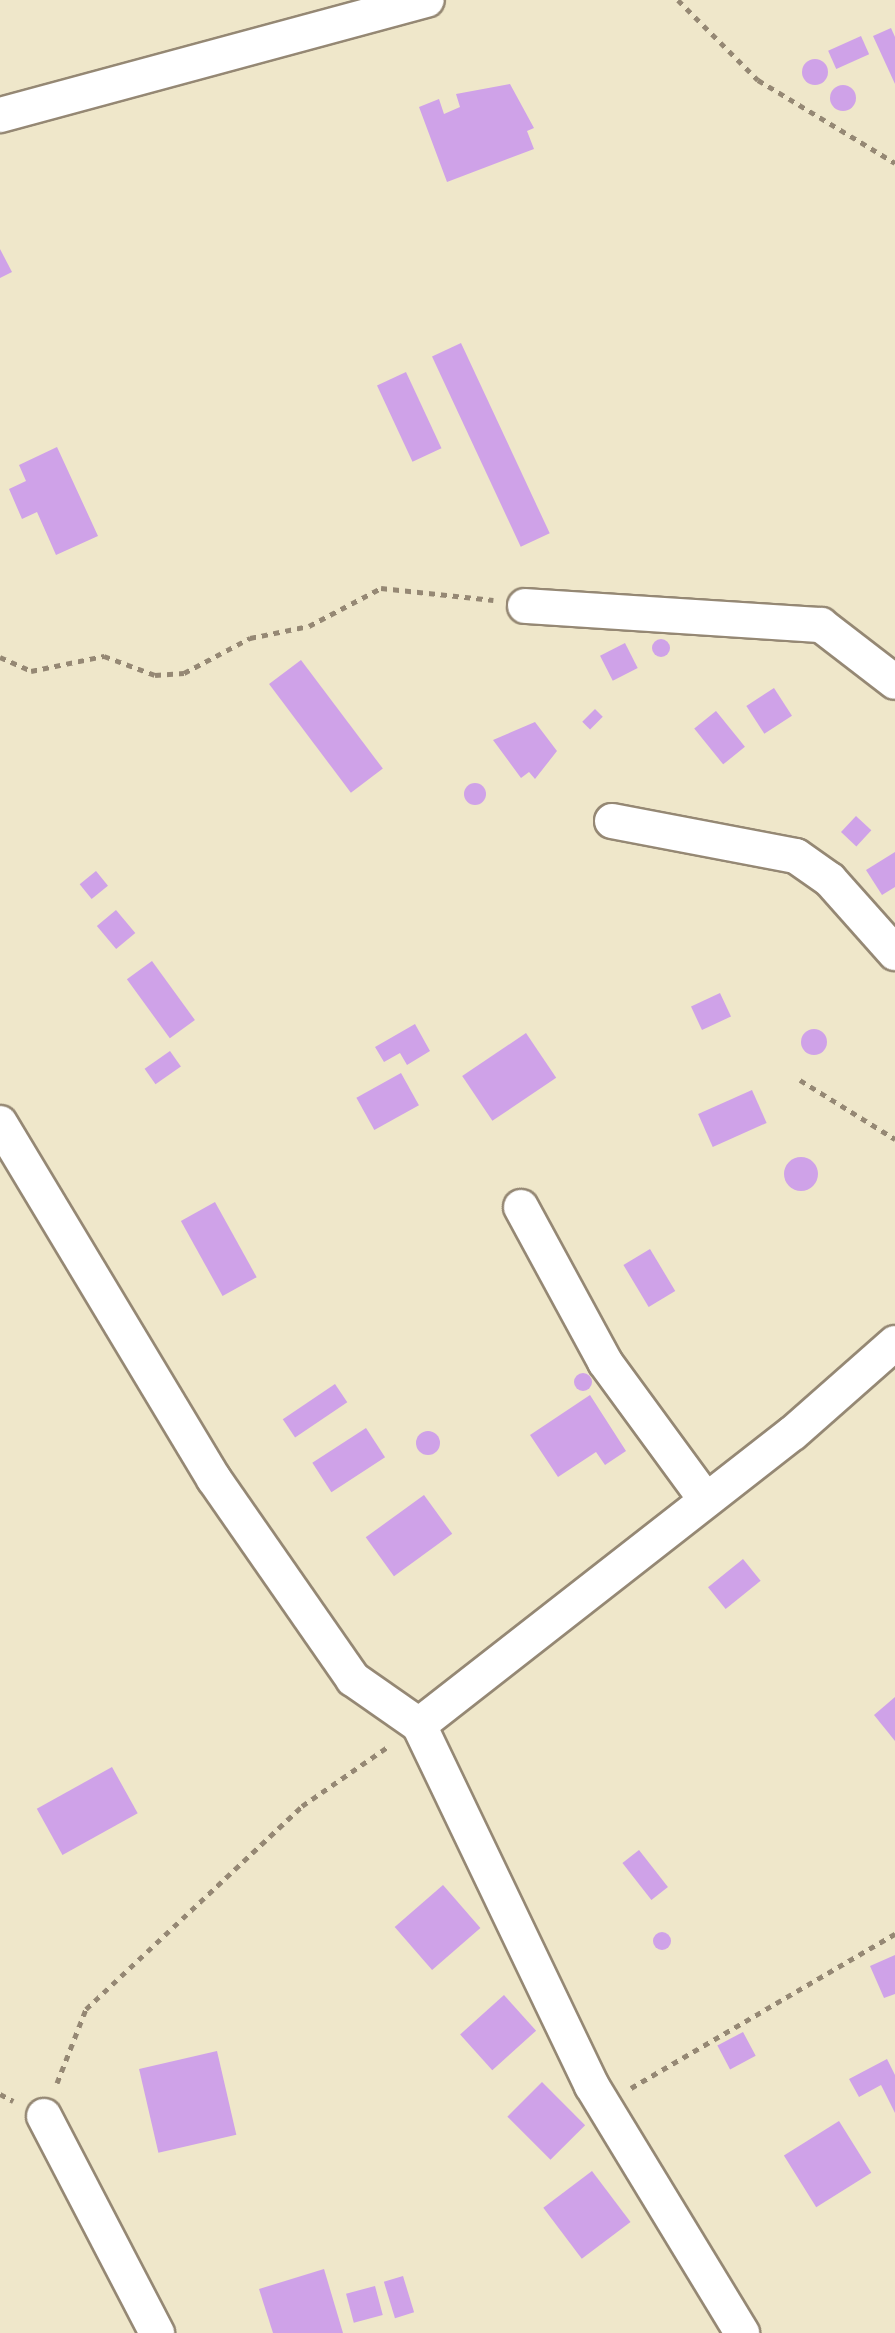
<!DOCTYPE html>
<style>
body{margin:0}
#map{position:relative;width:895px;height:2333px;overflow:hidden;background:#efe7ca;font-family:"Sorts Mill Goudy",serif}
div>[style]{position:absolute}
.building>*{inset:0;background:#cfa2e8;transform-origin:0 0}
.round{border-radius:50%}
.path>*{height:5px;margin-top:-2.5px;transform-origin:0;background:repeating-linear-gradient(90deg,#958874 0 6px,transparent 0 12px)}
.roads{filter:drop-shadow(2px 0 #958874) drop-shadow(-2px 0 #958874) drop-shadow(0 2px #958874) drop-shadow(0 -2px #958874)}
.street>*{height:34px;margin:-17px;padding:0 17px;transform-origin:17px;border-radius:17px;background:#fff}
span{translate:-50% -50%;white-space:nowrap;text-align:center;line-height:1.15;-webkit-text-stroke:7px #fcf5e5;paint-order:stroke}
</style>
<div id="map">
<div class="building">
<div style="clip-path:polygon(891px 28px,895px 37px,895px 84px,873px 36px)"></div>
<div style="left:861px;top:36px;width:20px;height:36px;rotate:66deg"></div>
<div class="round" style="left:802px;top:59px;width:26px;height:26px"></div>
<div style="clip-path:polygon(510px 84px,534px 128px,527px 131px,534px 149px,447px 182px,419px 107px,439px 99px,444px 114px,460px 107px,456px 94px)"></div>
<div class="round" style="left:830px;top:85px;width:26px;height:26px"></div>
<div style="clip-path:polygon(0 249px,12px 272px,0 278px)"></div>
<div style="left:461px;top:343px;width:210px;height:32px;rotate:65deg"></div>
<div style="left:406px;top:372px;width:84px;height:32px;rotate:65deg"></div>
<div style="clip-path:polygon(57px 447px,98px 536px,56px 555px,37px 512px,22px 519px,9px 489px,26px 481px,19px 465px)"></div>
<div class="round" style="left:652px;top:639px;width:18px;height:18px"></div>
<div style="left:625px;top:643px;width:28px;height:28px;rotate:63deg"></div>
<div style="left:301px;top:660px;width:136px;height:40px;rotate:53deg"></div>
<div style="left:774px;top:688px;width:33px;height:33px;rotate:57deg"></div>
<div style="left:595px;top:709px;width:11px;height:18px;rotate:45deg"></div>
<div style="left:716px;top:711px;width:46px;height:28px;rotate:51deg"></div>
<div style="clip-path:polygon(535px 722px,557px 751px,535px 779px,529px 772px,521px 778px,493px 740px)"></div>
<div class="round" style="left:464px;top:783px;width:22px;height:22px"></div>
<div style="left:856px;top:816px;width:21px;height:22px;rotate:43deg"></div>
<div style="clip-path:polygon(895px 852px,895px 887px,882px 895px,866px 870px)"></div>
<div style="left:96px;top:871px;width:19px;height:21px;rotate:51deg"></div>
<div style="left:116px;top:910px;width:30px;height:25px;rotate:50deg"></div>
<div style="left:152px;top:961px;width:73px;height:31px;rotate:54deg"></div>
<div style="left:720px;top:993px;width:26px;height:32px;rotate:65deg"></div>
<div style="clip-path:polygon(415px 1024px,430px 1051px,407px 1065px,400px 1053px,384px 1062px,375px 1047px)"></div>
<div class="round" style="left:801px;top:1029px;width:26px;height:26px"></div>
<div style="left:526px;top:1033px;width:54px;height:77px;rotate:56deg"></div>
<div style="left:170px;top:1051px;width:19px;height:31px;rotate:55deg"></div>
<div style="left:401px;top:1073px;width:37px;height:51px;rotate:61deg"></div>
<div style="left:752px;top:1090px;width:36px;height:59px;rotate:66deg"></div>
<div class="round" style="left:784px;top:1157px;width:34px;height:34px"></div>
<div style="left:215px;top:1202px;width:86px;height:39px;rotate:61deg"></div>
<div style="left:650px;top:1249px;width:49px;height:31px;rotate:59deg"></div>
<div class="round" style="left:574px;top:1373px;width:18px;height:18px"></div>
<div style="left:335px;top:1384px;width:22px;height:63px;rotate:56deg"></div>
<div style="clip-path:polygon(590px 1395px,626px 1451px,605px 1465px,596px 1452px,558px 1477px,530px 1435px)"></div>
<div style="left:366px;top:1428px;width:35px;height:64px;rotate:57deg"></div>
<div class="round" style="left:416px;top:1431px;width:24px;height:24px"></div>
<div style="left:424px;top:1495px;width:48px;height:72px;rotate:54deg"></div>
<div style="left:743px;top:1559px;width:28px;height:45px;rotate:51deg"></div>
<div style="clip-path:polygon(895px 1697px,895px 1741px,874px 1715px)"></div>
<div style="left:112px;top:1767px;width:53px;height:86px;rotate:61deg"></div>
<div style="left:639px;top:1850px;width:47px;height:21px;rotate:52deg"></div>
<div style="left:443px;top:1885px;width:57px;height:64px;rotate:49deg"></div>
<div class="round" style="left:653px;top:1932px;width:18px;height:18px"></div>
<div style="clip-path:polygon(895px 1955px,895px 1994px,884px 1998px,870px 1966px)"></div>
<div style="left:504px;top:1995px;width:48px;height:59px;rotate:48deg"></div>
<div style="left:743px;top:2032px;width:27px;height:29px;rotate:62deg"></div>
<div style="left:217px;top:2051px;width:86px;height:80px;rotate:77deg"></div>
<div style="clip-path:polygon(887px 2059px,895px 2075px,895px 2113px,881px 2085px,859px 2097px,849px 2079px)"></div>
<div style="left:542px;top:2082px;width:61px;height:49px;rotate:45deg"></div>
<div style="left:839px;top:2121px;width:61px;height:65px;rotate:58deg"></div>
<div style="left:592px;top:2171px;width:64px;height:61px;rotate:53deg"></div>
<div style="clip-path:polygon(324px 2269px,343px 2333px,273px 2333px,259px 2289px)"></div>
<div style="left:403px;top:2276px;width:38px;height:20px;rotate:73deg"></div>
<div style="left:375px;top:2286px;width:30px;height:30px;rotate:75deg"></div>
</div>
<div class="path">
<div style="left:678px;top:0;width:113px;rotate:45deg"></div>
<div style="left:758px;top:80px;width:160px;rotate:31.2deg"></div>
<div style="left:0;top:657px;width:34px;rotate:24deg"></div>
<div style="left:31px;top:671px;width:75px;rotate:-11.6deg"></div>
<div style="left:104px;top:656px;width:54px;rotate:20.4deg"></div>
<div style="left:155px;top:675px;width:29px;rotate:-4deg"></div>
<div style="left:184px;top:673px;width:75px;rotate:-27.9deg"></div>
<div style="left:250px;top:638px;width:60px;rotate:-11.5deg"></div>
<div style="left:309px;top:626px;width:81px;rotate:-27.8deg"></div>
<div style="left:381px;top:588px;width:113px;rotate:6.1deg"></div>
<div style="left:800px;top:1080px;width:112px;rotate:31.8deg"></div>
<div style="left:57px;top:2083px;width:79px;rotate:-68.6deg"></div>
<div style="left:86px;top:2009px;width:296px;rotate:-43.2deg"></div>
<div style="left:302px;top:1806px;width:106px;rotate:-34.6deg"></div>
<div style="left:631px;top:2088px;width:306px;rotate:-30.3deg"></div>
<div style="left:0;top:2094px;width:15px;rotate:28deg"></div>
</div>
<div class="roads">
<div class="street">
<div style="left:0;top:115px;width:442px;rotate:-15.1deg"></div>
<div style="left:525px;top:606px;width:297px;rotate:3.7deg"></div>
<div style="left:821px;top:625px;width:93px;rotate:37.6deg"></div>
<div style="left:612px;top:821px;width:187px;rotate:10.8deg"></div>
<div style="left:796px;top:856px;width:42px;rotate:35.2deg"></div>
<div style="left:830px;top:880px;width:98px;rotate:48.3deg"></div>
<div style="left:0;top:1123px;width:415px;rotate:59deg"></div>
<div style="left:214px;top:1479px;width:244px;rotate:55.2deg"></div>
<div style="left:353px;top:1679px;width:80px;rotate:34.9deg"></div>
<div style="left:419px;top:1725px;width:400px;rotate:64.4deg"></div>
<div style="left:592px;top:2086px;width:289px;rotate:58.7deg"></div>
<div style="left:521px;top:1207px;width:176px;rotate:61.5deg"></div>
<div style="left:605px;top:1362px;width:171px;rotate:53.8deg"></div>
<div style="left:419px;top:1725px;width:474px;rotate:-38deg"></div>
<div style="left:793px;top:1433px;width:136px;rotate:-41.4deg"></div>
<div style="left:44px;top:2116px;width:245px;rotate:62.5deg"></div>
</div>
</div>
</div>
